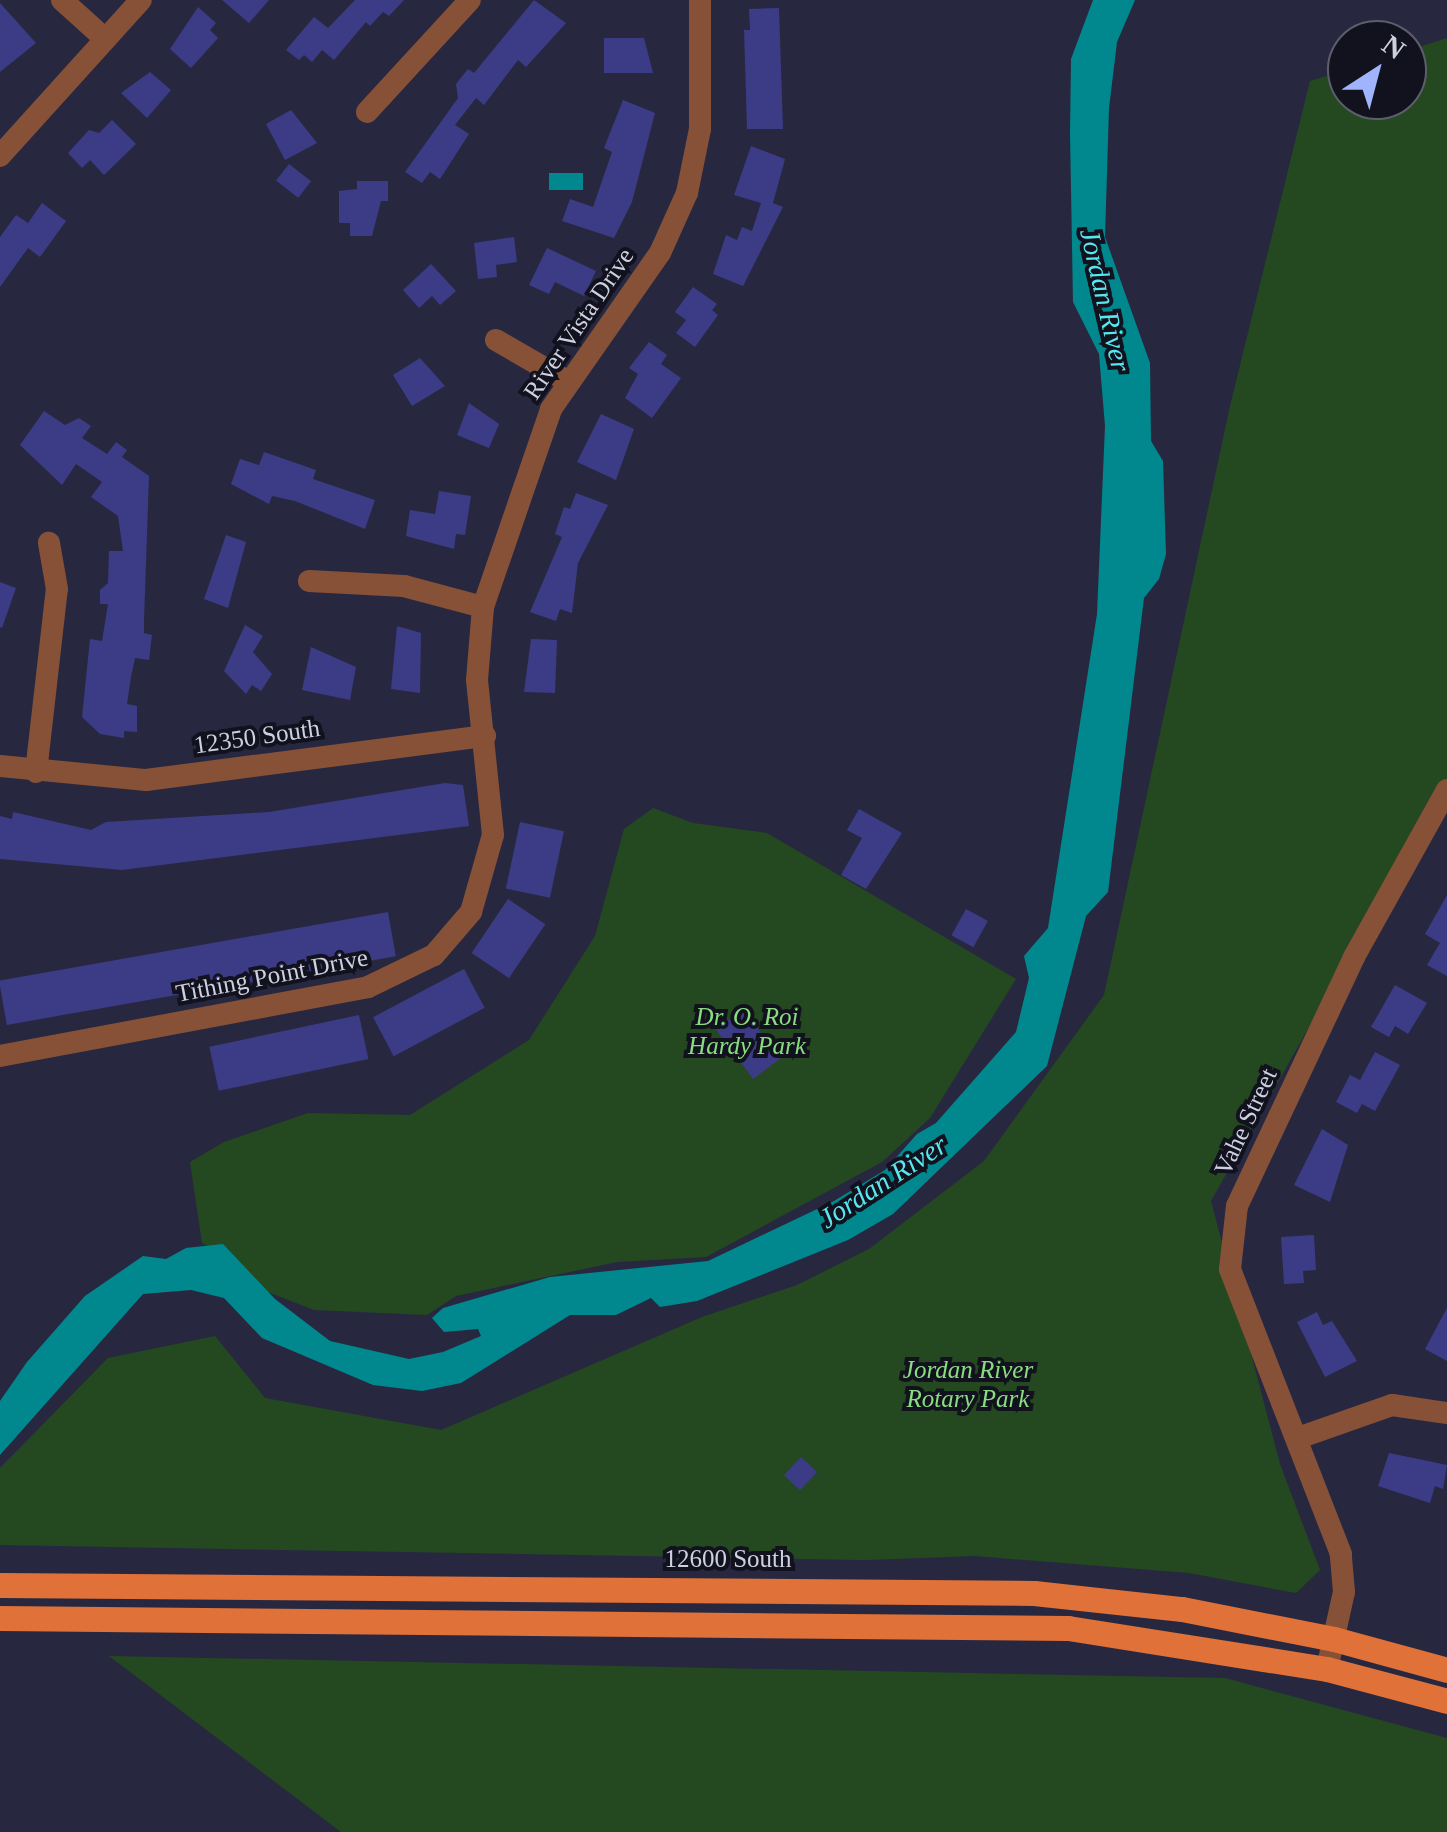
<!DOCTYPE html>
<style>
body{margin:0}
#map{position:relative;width:1447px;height:1832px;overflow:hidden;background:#272840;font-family:"Times New Roman",serif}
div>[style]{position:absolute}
.green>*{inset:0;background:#244920}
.water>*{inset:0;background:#00888e;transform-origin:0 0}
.building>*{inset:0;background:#3c3b86;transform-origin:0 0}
.street>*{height:22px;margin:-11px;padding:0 11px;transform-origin:11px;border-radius:11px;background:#865137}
.primary>*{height:25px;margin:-12.5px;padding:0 12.5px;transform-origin:12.5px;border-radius:12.5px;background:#e07138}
span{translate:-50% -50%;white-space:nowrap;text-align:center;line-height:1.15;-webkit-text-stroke:8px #11121d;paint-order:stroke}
.street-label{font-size:25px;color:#ced0e0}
.park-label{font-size:25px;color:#89dd80;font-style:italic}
.water-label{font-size:28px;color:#58e7ee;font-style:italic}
.north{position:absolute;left:1327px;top:20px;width:100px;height:100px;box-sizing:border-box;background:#11121d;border:2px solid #5d5e6b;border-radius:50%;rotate:36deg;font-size:28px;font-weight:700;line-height:40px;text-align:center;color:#ced0e0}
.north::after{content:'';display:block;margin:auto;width:35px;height:45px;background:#a0b3fd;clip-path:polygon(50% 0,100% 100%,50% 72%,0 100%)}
</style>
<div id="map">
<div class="green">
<div style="clip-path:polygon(1447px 38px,1447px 782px,1211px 1201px,1280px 1464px,1320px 1570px,1296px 1593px,1189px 1573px,974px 1556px,865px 1560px,0 1545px,0 1468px,108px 1358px,215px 1336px,265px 1398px,441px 1430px,702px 1317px,797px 1285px,869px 1249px,984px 1161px,1104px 995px,1230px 406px,1310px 81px,1347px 70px,1347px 100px,1407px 100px,1407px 51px)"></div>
<div style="clip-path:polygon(653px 808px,693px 823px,767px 833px,1016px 979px,930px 1118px,882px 1162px,706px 1257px,617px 1262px,456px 1296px,427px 1315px,314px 1310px,255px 1287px,239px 1263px,202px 1243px,190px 1162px,224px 1142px,308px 1113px,410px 1115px,529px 1040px,595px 936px,624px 829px)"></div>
<div style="clip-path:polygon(109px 1656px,1225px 1678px,1447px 1738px,1447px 1832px,341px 1832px)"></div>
</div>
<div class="water">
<div style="clip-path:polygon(1093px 0,1135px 0,1117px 42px,1109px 108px,1105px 237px,1150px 363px,1151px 441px,1163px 461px,1166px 554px,1159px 579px,1144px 598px,1108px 892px,1086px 916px,1047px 1066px,893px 1214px,848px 1240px,697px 1301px,660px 1307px,651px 1298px,616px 1315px,570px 1315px,461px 1383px,422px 1391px,373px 1385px,262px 1338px,224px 1298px,191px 1290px,143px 1294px,0 1455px,0 1401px,27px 1362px,85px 1296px,143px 1256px,166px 1259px,186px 1248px,223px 1244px,275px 1299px,330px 1341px,409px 1359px,443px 1352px,481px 1336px,478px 1329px,444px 1332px,432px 1318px,443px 1308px,550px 1277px,708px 1261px,834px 1201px,885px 1170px,917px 1134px,936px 1123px,1016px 1032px,1029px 978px,1024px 956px,1048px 928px,1097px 614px,1105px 426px,1099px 354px,1073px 302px,1070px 133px,1071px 59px)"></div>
<div style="left:583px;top:173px;width:17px;height:34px;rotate:90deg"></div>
</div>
<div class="building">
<div style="clip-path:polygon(222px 0,269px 0,249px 23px)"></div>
<div style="clip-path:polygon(355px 0,404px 0,389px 16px,383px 12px,370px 26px,366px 22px,334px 60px,322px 50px,312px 62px,304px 55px,299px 60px,286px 50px,314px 17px,328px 28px)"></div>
<div style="clip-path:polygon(534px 0,566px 23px,526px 67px,518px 60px,484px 105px,476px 98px,455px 125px,469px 134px,440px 179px,430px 172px,422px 183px,405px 172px,458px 98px,456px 84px,468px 69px,474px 73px)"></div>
<div style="clip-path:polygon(0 3px,36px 43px,0 72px)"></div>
<div style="clip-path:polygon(198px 7px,216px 23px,210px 30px,218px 38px,191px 68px,170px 49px)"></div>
<div style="clip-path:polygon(779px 8px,783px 129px,747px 129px,744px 30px,750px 30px,749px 9px)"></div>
<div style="clip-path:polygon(604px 38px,644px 38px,653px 73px,604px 73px)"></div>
<div style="clip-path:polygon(150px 72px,171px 90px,147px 118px,121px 93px)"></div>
<div style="clip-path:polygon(623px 100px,655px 113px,632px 202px,614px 238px,562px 221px,570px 199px,593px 207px,612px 152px,604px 148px)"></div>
<div style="clip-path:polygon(291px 110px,317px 143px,285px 160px,266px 124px)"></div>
<div style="clip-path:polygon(112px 120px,136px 144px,104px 175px,90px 160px,82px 168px,68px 153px,89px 130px,99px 133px)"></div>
<div style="clip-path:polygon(751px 146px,785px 159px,773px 203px,783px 207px,743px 286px,713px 274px,726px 235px,737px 240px,742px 227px,752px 231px,761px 203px,734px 195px)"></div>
<div style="left:289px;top:164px;width:28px;height:21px;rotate:38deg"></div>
<div style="clip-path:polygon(357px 181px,388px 181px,388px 201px,381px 201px,372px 236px,350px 236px,350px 223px,339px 223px,339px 191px,357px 189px)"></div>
<div style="clip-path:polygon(42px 203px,66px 221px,40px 257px,28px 248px,0 287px,0 237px,16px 215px,28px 223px)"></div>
<div style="clip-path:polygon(514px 237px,517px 262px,496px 265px,497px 277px,478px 279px,474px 243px)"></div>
<div style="clip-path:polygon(547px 248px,596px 271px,584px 296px,555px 282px,549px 294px,529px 285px)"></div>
<div style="clip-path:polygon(431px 264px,456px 291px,440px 305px,432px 296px,419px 308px,403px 290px)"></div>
<div style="clip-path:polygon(693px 287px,717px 304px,712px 310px,718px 315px,695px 347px,676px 333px,686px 320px,675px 312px)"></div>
<div style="clip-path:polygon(649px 342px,667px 355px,661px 364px,681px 378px,652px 418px,625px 398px,638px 374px,629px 368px)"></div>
<div style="clip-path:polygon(420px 358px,445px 386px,412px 406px,393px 375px)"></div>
<div style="clip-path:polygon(469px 403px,499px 424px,489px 448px,457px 435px)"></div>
<div style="clip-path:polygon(44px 411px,65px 425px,79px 418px,91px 426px,82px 438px,107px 454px,116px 442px,127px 450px,122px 457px,149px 476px,144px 621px,144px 633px,152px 635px,149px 660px,135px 658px,131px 677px,127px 704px,137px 706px,137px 732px,124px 731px,124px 738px,100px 734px,82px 717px,90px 639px,102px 641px,108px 604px,100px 604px,100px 590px,108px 583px,109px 551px,123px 551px,118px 516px,91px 497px,102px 482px,76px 464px,62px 485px,20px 445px)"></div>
<div style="clip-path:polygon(601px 414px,634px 429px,616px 480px,577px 462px)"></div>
<div style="clip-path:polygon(264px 452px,316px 470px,313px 479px,375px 500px,365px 529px,295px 501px,272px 496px,269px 504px,231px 484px,240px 459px,259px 465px)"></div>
<div style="clip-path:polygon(439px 491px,471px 496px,465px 535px,456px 534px,454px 549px,406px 536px,410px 510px,435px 514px)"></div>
<div style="clip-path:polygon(576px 493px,608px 505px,578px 563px,572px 613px,560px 609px,556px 621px,530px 612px,562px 537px,555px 534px,564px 507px,570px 509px)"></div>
<div style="clip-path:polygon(226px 535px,246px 542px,228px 608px,204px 599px)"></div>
<div style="clip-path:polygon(0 582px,16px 588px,2px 628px,0 627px)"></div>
<div style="clip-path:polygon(245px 625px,263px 636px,253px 652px,272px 674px,261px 691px,252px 685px,246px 694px,224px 671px)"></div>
<div style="clip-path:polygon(397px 626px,421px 633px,420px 693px,391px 689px)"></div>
<div style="clip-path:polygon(531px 639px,557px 640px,555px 693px,524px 692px)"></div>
<div style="clip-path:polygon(311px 647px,356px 667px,350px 700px,302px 690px)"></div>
<div style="clip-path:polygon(445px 783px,463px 785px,469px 826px,122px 870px,0 859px,0 816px,12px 819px,13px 812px,91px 830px,106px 822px,269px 812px)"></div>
<div style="clip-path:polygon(859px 809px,902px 833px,866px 889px,841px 875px,862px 838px,847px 830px)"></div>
<div style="left:520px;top:822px;width:45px;height:68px;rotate:12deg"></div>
<div style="clip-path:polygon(1447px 895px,1447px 976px,1427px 965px,1440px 943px,1425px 934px)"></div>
<div style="left:508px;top:899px;width:45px;height:65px;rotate:34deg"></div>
<div style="left:966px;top:909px;width:25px;height:30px;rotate:29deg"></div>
<div style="left:388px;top:912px;width:45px;height:395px;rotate:80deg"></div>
<div style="left:464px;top:969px;width:44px;height:103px;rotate:62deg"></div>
<div style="clip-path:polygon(1395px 985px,1427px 1003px,1408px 1034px,1395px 1026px,1389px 1037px,1371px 1027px)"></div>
<div style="left:743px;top:1009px;width:62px;height:34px;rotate:53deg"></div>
<div style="left:359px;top:1015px;width:45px;height:153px;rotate:78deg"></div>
<div style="clip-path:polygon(1375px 1052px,1400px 1065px,1375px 1111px,1362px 1104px,1357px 1113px,1336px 1102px,1350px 1075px,1360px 1080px)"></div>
<div style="clip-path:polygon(1322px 1129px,1348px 1145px,1330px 1202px,1294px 1185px)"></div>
<div style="clip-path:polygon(1314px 1235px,1316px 1270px,1303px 1271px,1304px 1283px,1284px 1284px,1281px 1237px)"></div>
<div style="clip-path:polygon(1447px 1308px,1447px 1361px,1425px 1349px)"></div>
<div style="clip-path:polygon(1317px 1312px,1323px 1325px,1332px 1321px,1357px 1361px,1325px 1377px,1297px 1322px)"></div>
<div style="clip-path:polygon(1389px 1453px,1447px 1465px,1443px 1489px,1435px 1486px,1430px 1503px,1378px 1486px)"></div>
<div style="left:801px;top:1457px;width:22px;height:25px;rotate:43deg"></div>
</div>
<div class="street">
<div style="left:62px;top:0;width:58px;rotate:42.2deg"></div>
<div style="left:367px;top:112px;width:152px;rotate:-47.4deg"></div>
<div style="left:0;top:156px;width:210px;rotate:-47.9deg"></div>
<div style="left:496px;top:340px;width:82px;rotate:30deg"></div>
<div style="left:309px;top:581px;width:95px;rotate:3deg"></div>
<div style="left:404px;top:586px;width:82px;rotate:14.9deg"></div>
<div style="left:0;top:766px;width:147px;rotate:5.5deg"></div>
<div style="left:146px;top:780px;width:342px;rotate:-7.4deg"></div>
<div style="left:36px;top:772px;width:184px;rotate:-83.5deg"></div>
<div style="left:57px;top:589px;width:47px;rotate:-99.9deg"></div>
<div style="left:0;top:1056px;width:374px;rotate:-10.6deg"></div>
<div style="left:368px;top:987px;width:73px;rotate:-25.9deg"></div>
<div style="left:434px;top:955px;width:57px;rotate:-49.3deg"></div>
<div style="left:471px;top:912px;width:80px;rotate:-74.1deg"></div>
<div style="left:493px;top:835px;width:156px;rotate:-95.9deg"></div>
<div style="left:477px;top:680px;width:73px;rotate:-85.3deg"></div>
<div style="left:483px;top:607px;width:209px;rotate:-71deg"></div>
<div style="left:551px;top:409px;width:190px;rotate:-55.1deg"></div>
<div style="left:660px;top:253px;width:66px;rotate:-65.8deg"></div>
<div style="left:687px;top:193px;width:65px;rotate:-78.5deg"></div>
<div style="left:700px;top:129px;width:129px;rotate:-90deg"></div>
<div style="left:1298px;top:1438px;width:100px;rotate:-19.3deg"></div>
<div style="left:1392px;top:1405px;width:56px;rotate:8.3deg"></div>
<div style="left:1327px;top:1669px;width:79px;rotate:-77.6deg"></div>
<div style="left:1344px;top:1592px;width:38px;rotate:-95deg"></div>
<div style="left:1341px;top:1554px;width:306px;rotate:-111.3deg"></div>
<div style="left:1230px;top:1269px;width:63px;rotate:-83.7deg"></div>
<div style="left:1237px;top:1206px;width:275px;rotate:-64.8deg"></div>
<div style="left:1354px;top:957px;width:191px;rotate:-60.9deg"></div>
</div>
<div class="primary">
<div style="left:0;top:1585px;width:1034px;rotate:0.44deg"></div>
<div style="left:1034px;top:1593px;width:149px;rotate:6.2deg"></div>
<div style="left:1182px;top:1609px;width:155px;rotate:11.2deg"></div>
<div style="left:1334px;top:1639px;width:117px;rotate:15.3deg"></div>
<div style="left:0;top:1618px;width:1068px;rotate:0.54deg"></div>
<div style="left:1068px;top:1628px;width:262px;rotate:9deg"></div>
<div style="left:1327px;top:1669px;width:124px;rotate:14.9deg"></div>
</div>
<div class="street-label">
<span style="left:579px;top:324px;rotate:-56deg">River Vista Drive</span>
<span style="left:257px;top:737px;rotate:-8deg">12350 South</span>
<span style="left:272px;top:976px;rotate:-11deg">Tithing Point Drive</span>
<span style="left:1246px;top:1122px;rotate:-65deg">Vahe Street</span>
<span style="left:728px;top:1559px">12600 South</span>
</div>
<div class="park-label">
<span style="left:747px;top:1032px">Dr. O. Roi<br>Hardy Park</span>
<span style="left:968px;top:1385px">Jordan River<br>Rotary Park</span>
</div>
<div class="water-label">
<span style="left:1105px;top:300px;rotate:77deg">Jordan River</span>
<span style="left:883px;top:1182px;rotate:-33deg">Jordan River</span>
</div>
<div class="north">N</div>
</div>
